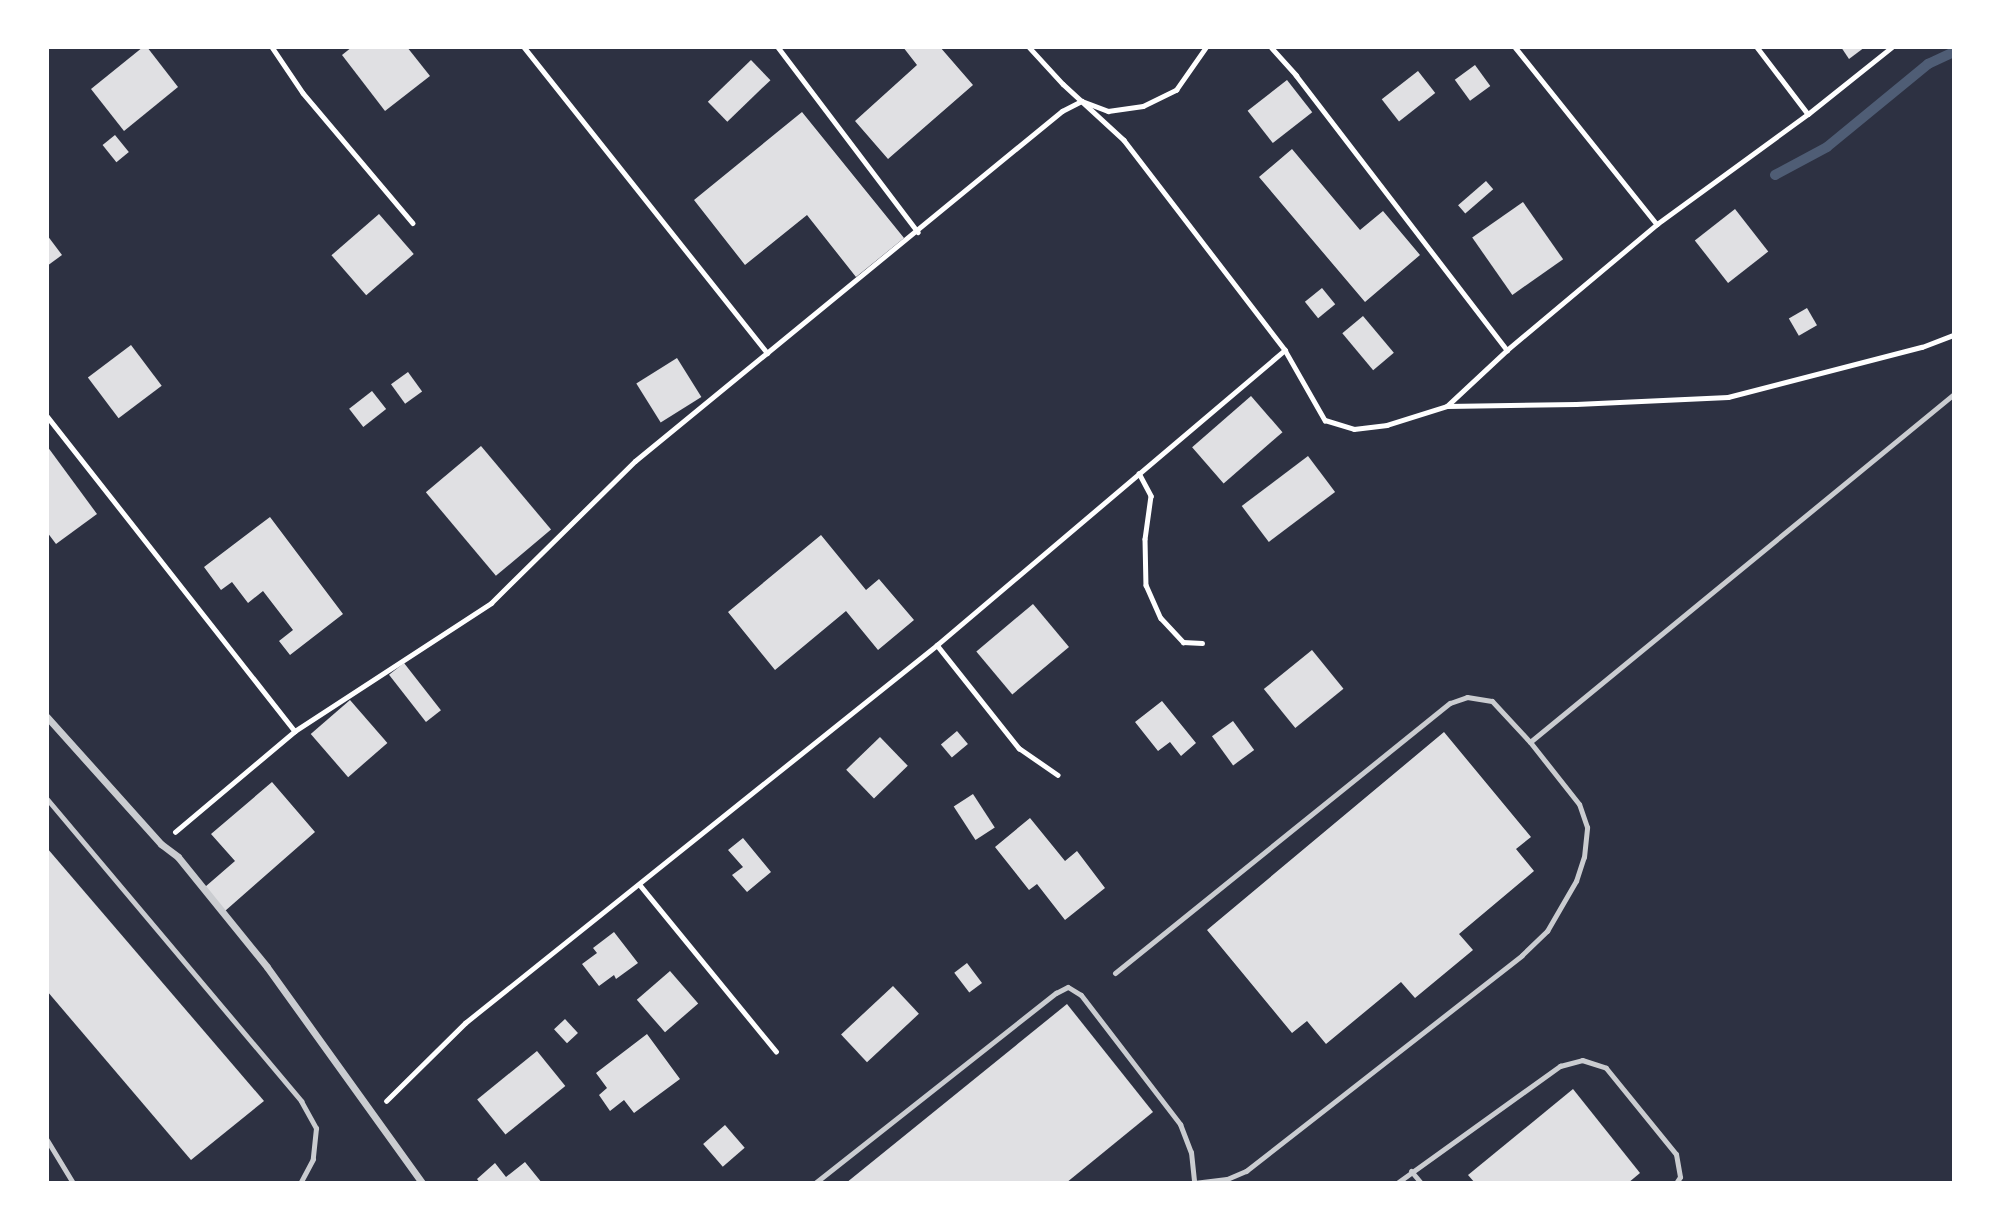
<!DOCTYPE html>
<style>
body{margin:0}
#map{position:relative;width:2001px;height:1230px;overflow:hidden;background:#2d3142;font-family:Merriweather,serif}
div>[style]{position:absolute}
.stream>*{height:10px;margin:-5px;padding:0 5px;transform-origin:5px;border-radius:5px;background:#4f5d75}
.building>*{inset:0;background:#e0e0e3;transform-origin:0 0}
.path>*{height:4.5px;margin:-2.25px;padding:0 2.25px;transform-origin:2.25px;border-radius:2.25px;background:#fff}
.service>*{height:5px;margin:-2.5px;padding:0 2.5px;transform-origin:2.5px;border-radius:2.5px;background:#caccd0}
.minor>*{height:7px;margin:-3.5px;padding:0 3.5px;transform-origin:3.5px;border-radius:3.5px;background:#caccd0}
span{translate:-50% -50%;white-space:nowrap;text-align:center;line-height:1.15;-webkit-text-stroke:7px #fff;paint-order:stroke}
.frame{position:absolute;inset:0;border:49px solid #fff;pointer-events:none}
</style>
<div id="map">
<div class="stream">
<div style="left:1775px;top:175px;width:59px;rotate:-28.3deg"></div>
<div style="left:1827px;top:147px;width:131px;rotate:-39.4deg"></div>
<div style="left:1928px;top:64px;width:29px;rotate:-25deg"></div>
</div>
<div class="building">
<div style="clip-path:polygon(143px 47px,147px 47px,178px 87px,124px 131px,91px 89px)"></div>
<div style="clip-path:polygon(352px 47px,407px 47px,430px 76px,385px 111px,342px 55px)"></div>
<div style="clip-path:polygon(903px 47px,940px 47px,973px 85px,888px 159px,855px 121px,917px 65px)"></div>
<div style="clip-path:polygon(1841px 47px,1865px 47px,1849px 59px)"></div>
<div style="left:751px;top:60px;width:28px;height:60px;rotate:46deg"></div>
<div style="left:1475px;top:65px;width:26px;height:25px;rotate:54deg"></div>
<div style="left:1418px;top:71px;width:28px;height:46px;rotate:52deg"></div>
<div style="left:1287px;top:80px;width:41px;height:50px;rotate:52deg"></div>
<div style="clip-path:polygon(802px 112px,904px 238px,856px 277px,807px 215px,745px 265px,694px 200px)"></div>
<div style="left:115px;top:135px;width:22px;height:16px;rotate:51deg"></div>
<div style="clip-path:polygon(1292px 149px,1360px 230px,1383px 211px,1420px 255px,1365px 302px,1259px 177px)"></div>
<div style="left:1486px;top:181px;width:11px;height:37px;rotate:49deg"></div>
<div style="left:1523px;top:202px;width:70px;height:62px;rotate:55deg"></div>
<div style="left:1735px;top:209px;width:54px;height:51px;rotate:52deg"></div>
<div style="left:379px;top:214px;width:53px;height:63px;rotate:49deg"></div>
<div style="clip-path:polygon(47px 235px,62px 255px,47px 266px)"></div>
<div style="left:1322px;top:288px;width:21px;height:22px;rotate:51deg"></div>
<div style="left:1807px;top:308px;width:20px;height:21px;rotate:60deg"></div>
<div style="left:1363px;top:316px;width:48px;height:27px;rotate:50deg"></div>
<div style="left:131px;top:345px;width:51px;height:54px;rotate:53deg"></div>
<div style="left:677px;top:358px;width:46px;height:48px;rotate:58deg"></div>
<div style="left:408px;top:372px;width:24px;height:21px;rotate:54deg"></div>
<div style="left:372px;top:391px;width:23px;height:29px;rotate:52deg"></div>
<div style="left:1251px;top:396px;width:48px;height:78px;rotate:49deg"></div>
<div style="clip-path:polygon(47px 446px,97px 514px,56px 544px,47px 532px)"></div>
<div style="left:481px;top:446px;width:109px;height:72px;rotate:50deg"></div>
<div style="left:1308px;top:456px;width:45px;height:83px;rotate:53deg"></div>
<div style="clip-path:polygon(270px 517px,343px 614px,290px 655px,279px 641px,293px 630px,263px 591px,248px 603px,232px 582px,221px 590px,204px 567px)"></div>
<div style="clip-path:polygon(821px 535px,866px 590px,879px 579px,914px 620px,878px 650px,846px 611px,775px 670px,728px 612px)"></div>
<div style="left:1033px;top:604px;width:56px;height:74px;rotate:50deg"></div>
<div style="left:1312px;top:650px;width:50px;height:62px;rotate:51deg"></div>
<div style="left:404px;top:663px;width:60px;height:19px;rotate:52deg"></div>
<div style="left:350px;top:700px;width:57px;height:52px;rotate:49deg"></div>
<div style="clip-path:polygon(1162px 701px,1196px 743px,1181px 756px,1170px 742px,1158px 751px,1135px 722px)"></div>
<div style="left:1233px;top:721px;width:36px;height:26px;rotate:54deg"></div>
<div style="left:957px;top:731px;width:17px;height:21px;rotate:50deg"></div>
<div style="clip-path:polygon(1444px 732px,1531px 837px,1516px 849px,1534px 871px,1459px 934px,1473px 950px,1415px 998px,1401px 982px,1326px 1044px,1307px 1021px,1292px 1033px,1207px 930px)"></div>
<div style="left:880px;top:737px;width:40px;height:47px;rotate:46deg"></div>
<div style="clip-path:polygon(272px 782px,315px 832px,225px 911px,205px 887px,235px 861px,211px 834px)"></div>
<div style="left:973px;top:794px;width:40px;height:23px;rotate:57deg"></div>
<div style="clip-path:polygon(1030px 818px,1065px 861px,1077px 851px,1105px 888px,1065px 920px,1037px 884px,1029px 890px,995px 847px)"></div>
<div style="clip-path:polygon(743px 838px,771px 872px,747px 892px,732px 875px,743px 867px,728px 850px)"></div>
<div style="clip-path:polygon(47px 848px,264px 1101px,191px 1160px,47px 991px)"></div>
<div style="clip-path:polygon(614px 932px,638px 963px,616px 979px,614px 975px,599px 986px,582px 964px,597px 953px,593px 948px)"></div>
<div style="left:967px;top:963px;width:25px;height:16px;rotate:53deg"></div>
<div style="left:670px;top:971px;width:43px;height:44px;rotate:49deg"></div>
<div style="left:893px;top:986px;width:38px;height:71px;rotate:47deg"></div>
<div style="clip-path:polygon(1067px 1004px,1153px 1112px,1066px 1183px,846px 1183px)"></div>
<div style="left:565px;top:1019px;width:19px;height:15px;rotate:47deg"></div>
<div style="clip-path:polygon(647px 1034px,680px 1079px,634px 1113px,624px 1100px,610px 1111px,599px 1095px,607px 1088px,596px 1073px)"></div>
<div style="left:537px;top:1051px;width:45px;height:77px;rotate:51deg"></div>
<div style="clip-path:polygon(1573px 1089px,1640px 1173px,1628px 1183px,1475px 1183px,1468px 1175px)"></div>
<div style="left:725px;top:1125px;width:30px;height:29px;rotate:49deg"></div>
<div style="clip-path:polygon(525px 1162px,542px 1183px,480px 1183px,477px 1179px,495px 1163px,506px 1177px)"></div>
</div>
<div class="path">
<div style="left:272px;top:47px;width:55px;rotate:56deg"></div>
<div style="left:303px;top:93px;width:170px;rotate:49.8deg"></div>
<div style="left:524px;top:47px;width:391px;rotate:51.5deg"></div>
<div style="left:778px;top:47px;width:232px;rotate:52.9deg"></div>
<div style="left:1029px;top:47px;width:50px;rotate:47.4deg"></div>
<div style="left:1063px;top:84px;width:83px;rotate:42.6deg"></div>
<div style="left:1124px;top:140px;width:265px;rotate:52.5deg"></div>
<div style="left:1285px;top:350px;width:81px;rotate:60.3deg"></div>
<div style="left:1325px;top:420px;width:30px;rotate:17deg"></div>
<div style="left:1354px;top:429px;width:33px;rotate:-7deg"></div>
<div style="left:1387px;top:425px;width:63px;rotate:-17.6deg"></div>
<div style="left:1447px;top:406px;width:82px;rotate:-43deg"></div>
<div style="left:1507px;top:350px;width:196px;rotate:-40deg"></div>
<div style="left:1657px;top:224px;width:187px;rotate:-36.1deg"></div>
<div style="left:1808px;top:114px;width:107px;rotate:-38.6deg"></div>
<div style="left:1271px;top:47px;width:38px;rotate:48deg"></div>
<div style="left:1296px;top:75px;width:347px;rotate:52.5deg"></div>
<div style="left:1515px;top:47px;width:227px;rotate:51.3deg"></div>
<div style="left:1757px;top:47px;width:84px;rotate:52.7deg"></div>
<div style="left:1447px;top:406px;width:129px;rotate:-0.9deg"></div>
<div style="left:1576px;top:404px;width:152px;rotate:-2.6deg"></div>
<div style="left:1728px;top:397px;width:200px;rotate:-14.5deg"></div>
<div style="left:1922px;top:347px;width:34px;rotate:-21deg"></div>
<div style="left:47px;top:416px;width:401px;rotate:51.8deg"></div>
<div style="left:1139px;top:473px;width:26px;rotate:62deg"></div>
<div style="left:1151px;top:496px;width:43px;rotate:97.9deg"></div>
<div style="left:1145px;top:539px;width:46px;rotate:88.8deg"></div>
<div style="left:1146px;top:585px;width:36px;rotate:66deg"></div>
<div style="left:1161px;top:618px;width:33px;rotate:47deg"></div>
<div style="left:1183px;top:642px;width:19px;rotate:3deg"></div>
<div style="left:937px;top:645px;width:132px;rotate:51.5deg"></div>
<div style="left:1019px;top:748px;width:47px;rotate:34.7deg"></div>
<div style="left:175px;top:832px;width:157px;rotate:-40.1deg"></div>
<div style="left:295px;top:731px;width:234px;rotate:-33.1deg"></div>
<div style="left:491px;top:603px;width:202px;rotate:-44.6deg"></div>
<div style="left:635px;top:461px;width:552px;rotate:-39.34deg"></div>
<div style="left:1062px;top:111px;width:22px;rotate:-27deg"></div>
<div style="left:1082px;top:101px;width:28px;rotate:21deg"></div>
<div style="left:1108px;top:111px;width:35px;rotate:-8deg"></div>
<div style="left:1143px;top:106px;width:37px;rotate:-26deg"></div>
<div style="left:1176px;top:90px;width:52px;rotate:-55.1deg"></div>
<div style="left:640px;top:885px;width:215px;rotate:50.7deg"></div>
<div style="left:386px;top:1101px;width:111px;rotate:-44.6deg"></div>
<div style="left:465px;top:1023px;width:605px;rotate:-38.69deg"></div>
<div style="left:937px;top:645px;width:456px;rotate:-40.3deg"></div>
</div>
<div class="service">
<div style="left:47px;top:799px;width:395px;rotate:49.9deg"></div>
<div style="left:301px;top:1101px;width:31px;rotate:61deg"></div>
<div style="left:316px;top:1128px;width:31px;rotate:96deg"></div>
<div style="left:313px;top:1159px;width:27px;rotate:118deg"></div>
<div style="left:1115px;top:973px;width:430px;rotate:-38.9deg"></div>
<div style="left:1450px;top:703px;width:18px;rotate:-19deg"></div>
<div style="left:1467px;top:697px;width:25px;rotate:9deg"></div>
<div style="left:1492px;top:701px;width:56px;rotate:47.2deg"></div>
<div style="left:47px;top:1140px;width:50px;rotate:58.8deg"></div>
<div style="left:1411px;top:1171px;width:16px;rotate:50deg"></div>
<div style="left:815px;top:1183px;width:307px;rotate:-38.3deg"></div>
<div style="left:1056px;top:993px;width:13px;rotate:-27deg"></div>
<div style="left:1068px;top:987px;width:15px;rotate:32deg"></div>
<div style="left:1081px;top:995px;width:163px;rotate:52.5deg"></div>
<div style="left:1180px;top:1124px;width:30px;rotate:69deg"></div>
<div style="left:1191px;top:1152px;width:31px;rotate:84deg"></div>
<div style="left:1194px;top:1183px;width:33px;rotate:-7deg"></div>
<div style="left:1227px;top:1179px;width:21px;rotate:-23deg"></div>
<div style="left:1246px;top:1171px;width:350px;rotate:-38deg"></div>
<div style="left:1522px;top:955px;width:35px;rotate:-44deg"></div>
<div style="left:1547px;top:931px;width:58px;rotate:-59.9deg"></div>
<div style="left:1576px;top:881px;width:25px;rotate:-72deg"></div>
<div style="left:1584px;top:857px;width:30px;rotate:-84deg"></div>
<div style="left:1587px;top:827px;width:24px;rotate:-109deg"></div>
<div style="left:1579px;top:804px;width:79px;rotate:-128.3deg"></div>
<div style="left:1530px;top:742px;width:549px;rotate:-39.38deg"></div>
<div style="left:1397px;top:1183px;width:201px;rotate:-35.7deg"></div>
<div style="left:1560px;top:1066px;width:23px;rotate:-15deg"></div>
<div style="left:1582px;top:1060px;width:25px;rotate:18deg"></div>
<div style="left:1606px;top:1068px;width:111px;rotate:50.9deg"></div>
<div style="left:1676px;top:1154px;width:23px;rotate:80deg"></div>
<div style="left:1680px;top:1177px;width:7px;rotate:124deg"></div>
</div>
<div class="minor">
<div style="left:47px;top:717px;width:171px;rotate:48.1deg"></div>
<div style="left:161px;top:844px;width:21px;rotate:37deg"></div>
<div style="left:178px;top:857px;width:141px;rotate:51deg"></div>
<div style="left:267px;top:967px;width:266px;rotate:54.3deg"></div>
</div>
<div class="frame"></div>
</div>
